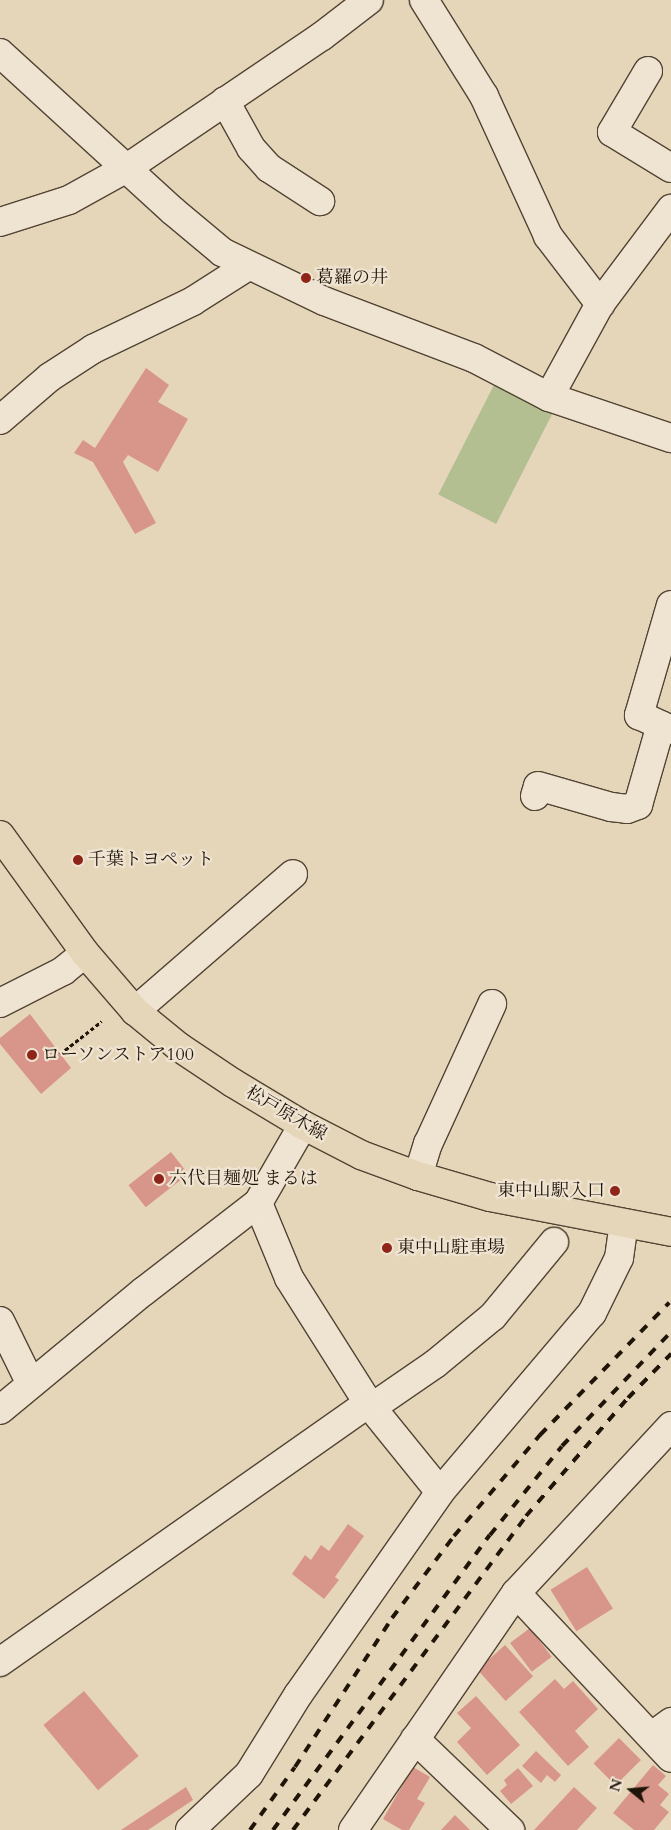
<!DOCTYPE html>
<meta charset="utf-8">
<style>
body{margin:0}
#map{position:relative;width:671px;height:1830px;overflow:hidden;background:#e6d6b9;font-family:Cardo,"Noto Serif JP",serif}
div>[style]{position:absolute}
.green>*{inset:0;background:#b3be91;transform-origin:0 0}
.building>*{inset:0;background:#d89589;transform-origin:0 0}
.path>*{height:3px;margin-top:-1.5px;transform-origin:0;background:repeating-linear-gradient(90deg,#1f1408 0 4px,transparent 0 6.5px)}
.roads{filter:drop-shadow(1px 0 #514434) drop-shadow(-1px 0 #514434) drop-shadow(0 1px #514434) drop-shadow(0 -1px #514434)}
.minor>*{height:28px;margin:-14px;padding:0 14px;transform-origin:14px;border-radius:14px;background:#efe4d2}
.major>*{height:28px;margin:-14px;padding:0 14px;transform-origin:14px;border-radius:14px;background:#e6d6b9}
.rail>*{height:4px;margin-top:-2px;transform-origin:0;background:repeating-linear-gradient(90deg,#1f1408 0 9px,transparent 0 18px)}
.dots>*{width:14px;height:14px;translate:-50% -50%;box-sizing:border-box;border:2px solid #efe4d2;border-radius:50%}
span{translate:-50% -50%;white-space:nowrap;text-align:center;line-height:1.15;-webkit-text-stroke:4.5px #efe4d2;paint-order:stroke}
.poi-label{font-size:18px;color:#1f1408}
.left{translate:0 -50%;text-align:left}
.right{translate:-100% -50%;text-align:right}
.street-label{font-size:18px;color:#1f1408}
.north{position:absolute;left:606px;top:1765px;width:50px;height:50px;-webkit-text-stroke:4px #efe4d2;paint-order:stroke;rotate:287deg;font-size:14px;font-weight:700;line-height:20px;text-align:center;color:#1f1408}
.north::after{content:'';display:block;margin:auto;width:18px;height:22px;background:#1f1408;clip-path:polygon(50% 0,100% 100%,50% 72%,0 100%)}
</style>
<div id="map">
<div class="green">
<div style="left:495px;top:383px;width:65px;height:125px;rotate:27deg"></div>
</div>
<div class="building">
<div style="clip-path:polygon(146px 368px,169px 385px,158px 402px,188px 419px,158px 472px,128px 455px,123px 462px,156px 523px,135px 534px,93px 462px,74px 453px,83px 440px,95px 448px)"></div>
<div style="clip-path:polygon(30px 1014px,71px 1068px,41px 1094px,0 1044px,0 1038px)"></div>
<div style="left:171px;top:1152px;width:28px;height:54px;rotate:52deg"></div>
<div style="clip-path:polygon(348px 1524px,364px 1536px,335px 1577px,339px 1580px,324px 1599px,292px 1574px,305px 1555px,311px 1560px,321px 1545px,329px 1551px)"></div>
<div style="left:587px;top:1567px;width:49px;height:43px;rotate:58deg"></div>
<div style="left:530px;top:1628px;width:36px;height:25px;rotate:53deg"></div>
<div style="left:505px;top:1645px;width:42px;height:37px;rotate:48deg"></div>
<div style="clip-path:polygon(555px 1679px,564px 1689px,573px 1681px,598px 1709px,575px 1731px,589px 1747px,568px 1766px,519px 1712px)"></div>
<div style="left:84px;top:1691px;width:85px;height:53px;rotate:50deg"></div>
<div style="clip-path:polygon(476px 1696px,520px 1745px,487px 1775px,457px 1742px,471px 1728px,457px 1713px)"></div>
<div style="left:619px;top:1738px;width:31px;height:36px;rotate:45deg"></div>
<div style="clip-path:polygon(536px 1751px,561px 1775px,555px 1782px,547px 1775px,541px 1783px,522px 1766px)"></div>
<div style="clip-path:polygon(653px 1765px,666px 1776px,658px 1785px,669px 1794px,660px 1805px,669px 1812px,654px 1830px,634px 1830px,613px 1813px)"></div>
<div style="clip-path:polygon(413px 1767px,430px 1777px,417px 1799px,425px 1803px,409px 1830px,402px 1830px,383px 1819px)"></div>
<div style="clip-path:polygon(518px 1768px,533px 1786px,511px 1804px,500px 1791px,507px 1785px,504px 1780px)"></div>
<div style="clip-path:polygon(186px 1787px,193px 1800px,148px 1830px,121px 1830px)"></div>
<div style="clip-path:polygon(574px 1787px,597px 1808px,577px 1830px,534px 1830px)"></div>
<div style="clip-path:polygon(455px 1815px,470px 1830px,441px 1830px)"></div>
</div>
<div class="path">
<div style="left:60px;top:1054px;width:53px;rotate:-38.2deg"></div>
</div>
<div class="roads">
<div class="minor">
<div style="left:424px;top:0;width:113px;rotate:58deg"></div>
<div style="left:484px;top:96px;width:154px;rotate:65.4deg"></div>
<div style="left:548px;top:236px;width:86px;rotate:52.6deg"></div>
<div style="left:0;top:53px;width:234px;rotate:42.4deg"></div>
<div style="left:173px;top:211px;width:64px;rotate:39.9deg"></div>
<div style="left:222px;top:252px;width:113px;rotate:25.7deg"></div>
<div style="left:324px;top:301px;width:160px;rotate:20.8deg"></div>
<div style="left:474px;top:358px;width:85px;rotate:27.5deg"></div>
<div style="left:549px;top:397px;width:129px;rotate:18.6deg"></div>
<div style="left:648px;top:71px;width:71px;rotate:120.5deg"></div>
<div style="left:612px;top:132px;width:69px;rotate:31.4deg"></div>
<div style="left:225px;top:101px;width:54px;rotate:61deg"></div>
<div style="left:251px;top:148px;width:27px;rotate:48deg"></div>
<div style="left:269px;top:168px;width:61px;rotate:32.9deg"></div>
<div style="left:0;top:222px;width:72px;rotate:-17.7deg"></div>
<div style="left:69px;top:200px;width:66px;rotate:-28.9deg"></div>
<div style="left:127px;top:168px;width:235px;rotate:-34.1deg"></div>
<div style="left:322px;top:36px;width:59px;rotate:-37.5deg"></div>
<div style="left:549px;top:397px;width:106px;rotate:-61.3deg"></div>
<div style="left:600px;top:304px;width:119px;rotate:-53.2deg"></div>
<div style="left:0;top:420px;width:66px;rotate:-40.7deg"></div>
<div style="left:50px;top:377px;width:51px;rotate:-33.1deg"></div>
<div style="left:93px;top:349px;width:111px;rotate:-25.6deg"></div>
<div style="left:193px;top:301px;width:65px;rotate:-32.5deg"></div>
<div style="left:671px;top:605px;width:115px;rotate:106.2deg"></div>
<div style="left:639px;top:715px;width:35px;rotate:25deg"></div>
<div style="left:535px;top:796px;width:10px;rotate:-73deg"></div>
<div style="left:538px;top:786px;width:76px;rotate:16deg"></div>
<div style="left:611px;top:807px;width:16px;rotate:7deg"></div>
<div style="left:627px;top:809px;width:12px;rotate:-20deg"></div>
<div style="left:638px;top:805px;width:83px;rotate:-74deg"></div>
<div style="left:0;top:1003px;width:71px;rotate:-26.9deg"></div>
<div style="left:63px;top:971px;width:28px;rotate:-39deg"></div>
<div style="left:135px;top:1011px;width:209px;rotate:-40.9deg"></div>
<div style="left:418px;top:1176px;width:34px;rotate:-73deg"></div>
<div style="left:428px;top:1144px;width:154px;rotate:-65.4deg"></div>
<div style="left:258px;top:1203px;width:81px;rotate:67.5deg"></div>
<div style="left:289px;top:1278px;width:148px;rotate:57.7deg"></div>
<div style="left:368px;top:1403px;width:114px;rotate:51deg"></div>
<div style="left:0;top:1321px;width:70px;rotate:63.8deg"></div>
<div style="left:371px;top:1408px;width:78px;rotate:-34.5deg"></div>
<div style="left:435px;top:1364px;width:75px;rotate:-39.6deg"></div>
<div style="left:493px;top:1316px;width:96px;rotate:-50.5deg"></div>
<div style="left:0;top:1410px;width:187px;rotate:-39.6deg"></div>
<div style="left:144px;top:1291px;width:144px;rotate:-37.7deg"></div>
<div style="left:258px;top:1203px;width:90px;rotate:-60deg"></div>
<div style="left:516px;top:1593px;width:226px;rotate:46.8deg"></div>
<div style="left:0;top:1662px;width:450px;rotate:-35.1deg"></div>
<div style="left:652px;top:1736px;width:24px;rotate:-36deg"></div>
<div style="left:415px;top:1739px;width:132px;rotate:43.8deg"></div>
<div style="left:190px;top:1830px;width:81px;rotate:-43.5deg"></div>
<div style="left:249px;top:1774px;width:93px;rotate:-58.2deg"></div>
<div style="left:298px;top:1695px;width:248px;rotate:-55deg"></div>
<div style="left:440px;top:1492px;width:235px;rotate:-49.7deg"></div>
<div style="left:592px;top:1313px;width:61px;rotate:-63.9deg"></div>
<div style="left:619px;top:1258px;width:34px;rotate:-82deg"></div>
<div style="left:353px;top:1830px;width:288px;rotate:-55.5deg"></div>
<div style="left:516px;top:1593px;width:228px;rotate:-47.1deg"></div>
</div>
<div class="major">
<div style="left:0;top:835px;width:145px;rotate:54.2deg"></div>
<div style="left:85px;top:953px;width:77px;rotate:49.2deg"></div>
<div style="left:135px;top:1011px;width:57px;rotate:39.3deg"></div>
<div style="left:179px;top:1047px;width:65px;rotate:33.7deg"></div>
<div style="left:233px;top:1083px;width:82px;rotate:31deg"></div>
<div style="left:303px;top:1125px;width:65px;rotate:27.3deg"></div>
<div style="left:361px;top:1155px;width:61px;rotate:20.2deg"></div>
<div style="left:418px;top:1176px;width:75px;rotate:16.3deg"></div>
<div style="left:490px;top:1197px;width:184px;rotate:10.9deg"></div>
</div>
</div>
<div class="rail">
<div style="left:250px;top:1830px;width:77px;rotate:-54.5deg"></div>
<div style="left:295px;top:1767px;width:178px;rotate:-56.9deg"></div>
<div style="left:392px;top:1618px;width:103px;rotate:-52.9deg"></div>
<div style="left:454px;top:1536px;width:133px;rotate:-49.6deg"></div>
<div style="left:540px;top:1435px;width:185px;rotate:-45.7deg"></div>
<div style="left:273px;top:1830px;width:366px;rotate:-53.7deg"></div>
<div style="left:490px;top:1535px;width:114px;rotate:-51deg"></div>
<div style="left:562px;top:1446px;width:158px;rotate:-46.3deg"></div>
<div style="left:293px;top:1830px;width:391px;rotate:-53.4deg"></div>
<div style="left:526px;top:1516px;width:156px;rotate:-49.2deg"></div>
<div style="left:628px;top:1398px;width:62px;rotate:-45.7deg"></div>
</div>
<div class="dots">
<div style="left:306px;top:278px;background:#8f2418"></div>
<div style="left:78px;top:860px;background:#8f2418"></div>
<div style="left:32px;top:1055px;background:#8f2418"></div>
<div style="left:159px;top:1179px;background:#8f2418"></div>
<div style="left:615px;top:1191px;background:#8f2418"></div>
<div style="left:387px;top:1248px;background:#8f2418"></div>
</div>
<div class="poi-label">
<span class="left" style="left:316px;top:278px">葛羅の井</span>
<span class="left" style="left:88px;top:860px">千葉トヨペット</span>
<span class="left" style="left:42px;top:1055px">ローソンストア100</span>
<span class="left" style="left:169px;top:1179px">六代目麺処 まるは</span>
<span class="right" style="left:605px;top:1191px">東中山駅入口</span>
<span class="left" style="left:397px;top:1248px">東中山駐車場</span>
</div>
<div class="street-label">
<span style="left:286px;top:1114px;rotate:30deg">松戸原木線</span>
</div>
<div class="north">N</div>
</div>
